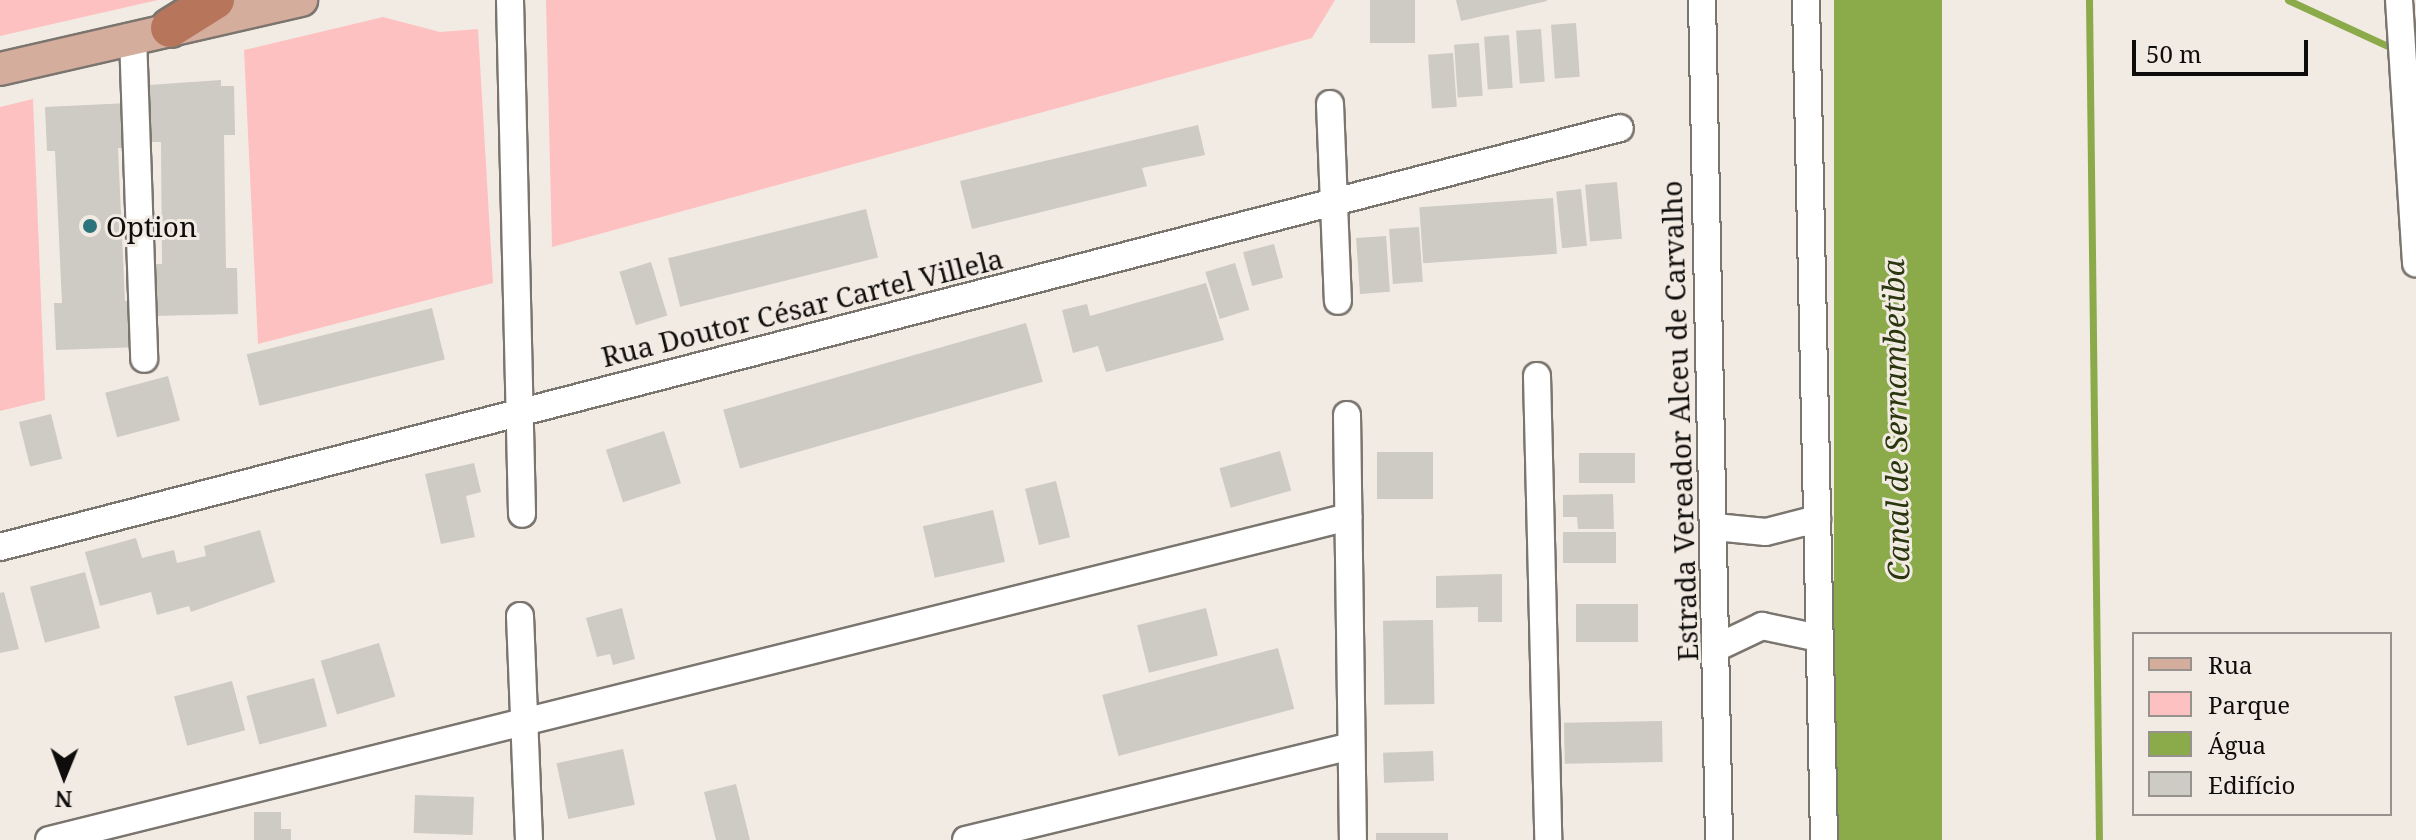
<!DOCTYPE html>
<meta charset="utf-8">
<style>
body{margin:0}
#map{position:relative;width:2416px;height:840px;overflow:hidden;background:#f2ebe4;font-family:"Noto Serif",serif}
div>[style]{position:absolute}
.green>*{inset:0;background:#fec1c2}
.water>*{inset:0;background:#8baa49;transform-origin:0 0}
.stream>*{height:7px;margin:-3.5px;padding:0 3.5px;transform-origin:3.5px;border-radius:3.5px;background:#8baa49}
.building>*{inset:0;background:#cdcbc3;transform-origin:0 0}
.roads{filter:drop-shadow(2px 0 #7b756f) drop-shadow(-2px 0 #7b756f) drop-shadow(0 2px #7b756f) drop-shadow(0 -2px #7b756f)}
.minor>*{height:26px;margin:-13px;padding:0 13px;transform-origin:13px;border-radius:13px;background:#fff}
.major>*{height:32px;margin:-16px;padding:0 16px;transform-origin:16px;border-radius:16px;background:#d4ad9d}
.highway>*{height:38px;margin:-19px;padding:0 19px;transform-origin:19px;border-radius:19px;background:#b7765b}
.dots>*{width:22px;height:22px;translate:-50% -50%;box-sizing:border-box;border:4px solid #f2ebe4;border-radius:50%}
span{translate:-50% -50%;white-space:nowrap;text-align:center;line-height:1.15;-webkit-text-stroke:6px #f2ebe4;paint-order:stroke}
.poi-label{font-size:28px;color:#0f0d0b}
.left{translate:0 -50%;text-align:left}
.street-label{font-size:28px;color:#0f0d0b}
.water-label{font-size:30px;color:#2a370e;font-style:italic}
.legend{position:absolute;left:2132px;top:632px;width:260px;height:184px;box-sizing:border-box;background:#f2ebe4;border:2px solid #97928d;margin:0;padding:10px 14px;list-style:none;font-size:24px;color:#0f0d0b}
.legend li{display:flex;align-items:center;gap:16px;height:40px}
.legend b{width:40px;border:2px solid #97928d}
.north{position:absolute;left:24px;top:736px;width:80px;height:80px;-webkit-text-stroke:6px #f2ebe4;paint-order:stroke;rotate:181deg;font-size:22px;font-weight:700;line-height:32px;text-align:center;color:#0f0d0b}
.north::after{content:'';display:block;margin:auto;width:28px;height:36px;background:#0f0d0b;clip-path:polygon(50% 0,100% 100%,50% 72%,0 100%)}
.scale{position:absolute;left:2132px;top:40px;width:176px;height:36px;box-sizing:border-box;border:4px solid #0f0d0b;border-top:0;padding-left:10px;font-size:24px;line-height:28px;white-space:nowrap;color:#0f0d0b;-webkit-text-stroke:6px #f2ebe4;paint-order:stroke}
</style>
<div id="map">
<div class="green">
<div style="clip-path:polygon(0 0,158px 0,0 36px)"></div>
<div style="clip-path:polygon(546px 0,1335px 0,1312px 38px,552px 247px)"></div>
<div style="clip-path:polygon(383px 17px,440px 32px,478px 29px,493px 283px,258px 344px,244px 50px)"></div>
<div style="clip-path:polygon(33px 99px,45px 400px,0 411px,0 107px)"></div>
</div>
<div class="water">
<div style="left:1834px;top:0;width:108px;height:840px"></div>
</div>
<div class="stream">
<div style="left:2089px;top:0;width:840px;rotate:89.32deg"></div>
<div style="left:2288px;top:0;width:119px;rotate:24.8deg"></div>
</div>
<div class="building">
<div style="left:1370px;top:0;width:45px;height:43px"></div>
<div style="clip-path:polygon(1456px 0,1547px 0,1547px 1px,1461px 21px)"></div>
<div style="left:1576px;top:23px;width:54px;height:25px;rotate:86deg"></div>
<div style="left:1541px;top:29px;width:53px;height:25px;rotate:86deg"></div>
<div style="left:1509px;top:35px;width:53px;height:25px;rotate:86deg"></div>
<div style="left:1479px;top:43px;width:53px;height:25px;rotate:86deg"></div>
<div style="left:1453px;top:53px;width:54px;height:25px;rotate:86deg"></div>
<div style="clip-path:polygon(221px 80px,221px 86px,234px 86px,235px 135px,224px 135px,226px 268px,237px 268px,238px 314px,153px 316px,152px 264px,162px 264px,161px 142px,150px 142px,149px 85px)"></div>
<div style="clip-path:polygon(129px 103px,131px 148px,118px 148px,125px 301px,139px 300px,141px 347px,56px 350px,54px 303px,62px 303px,55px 151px,47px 151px,45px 107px)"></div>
<div style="clip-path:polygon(1198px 125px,1205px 155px,1142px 168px,1147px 186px,972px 229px,960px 181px)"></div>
<div style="left:1617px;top:182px;width:57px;height:32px;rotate:85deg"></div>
<div style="left:1581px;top:189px;width:57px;height:25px;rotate:84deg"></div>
<div style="left:1553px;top:198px;width:56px;height:134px;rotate:86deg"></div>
<div style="left:866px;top:209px;width:50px;height:204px;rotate:76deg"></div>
<div style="left:1419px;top:227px;width:55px;height:30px;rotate:86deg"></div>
<div style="left:1386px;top:236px;width:56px;height:30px;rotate:86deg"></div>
<div style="left:1274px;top:244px;width:35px;height:32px;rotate:75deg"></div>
<div style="left:651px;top:262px;width:56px;height:33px;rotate:73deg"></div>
<div style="left:1235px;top:263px;width:49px;height:31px;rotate:73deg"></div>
<div style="clip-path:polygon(1206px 283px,1224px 340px,1106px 372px,1098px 346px,1073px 353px,1062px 310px,1087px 304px,1090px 316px)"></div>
<div style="left:432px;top:308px;width:53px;height:191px;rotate:76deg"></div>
<div style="left:1026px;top:323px;width:61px;height:315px;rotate:74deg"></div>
<div style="left:168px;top:376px;width:46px;height:65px;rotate:75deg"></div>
<div style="left:51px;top:414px;width:46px;height:33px;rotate:76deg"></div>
<div style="left:664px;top:431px;width:55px;height:61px;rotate:72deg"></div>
<div style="left:1280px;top:451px;width:41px;height:63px;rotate:74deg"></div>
<div style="left:1377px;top:452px;width:56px;height:47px"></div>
<div style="left:1635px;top:453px;width:30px;height:56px;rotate:90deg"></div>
<div style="clip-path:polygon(474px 463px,481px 492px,466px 496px,475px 537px,441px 544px,425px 474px)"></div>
<div style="left:1056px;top:481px;width:58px;height:32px;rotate:76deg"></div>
<div style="clip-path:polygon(1613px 494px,1614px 529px,1578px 529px,1577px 517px,1563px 517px,1563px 495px)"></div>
<div style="left:993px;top:510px;width:53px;height:72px;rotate:77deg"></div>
<div style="clip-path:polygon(260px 530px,275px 582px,191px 612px,189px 606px,157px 615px,151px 592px,100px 606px,85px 552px,136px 538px,142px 558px,174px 550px,177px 563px,206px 556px,204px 546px)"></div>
<div style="left:1616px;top:532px;width:31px;height:53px;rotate:90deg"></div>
<div style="left:85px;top:572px;width:58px;height:57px;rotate:75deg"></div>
<div style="clip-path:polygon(1502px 574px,1502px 622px,1478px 622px,1478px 607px,1436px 608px,1436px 576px)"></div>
<div style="clip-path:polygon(4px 592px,19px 649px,0 653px,0 593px)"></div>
<div style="left:1638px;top:604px;width:38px;height:62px;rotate:90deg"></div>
<div style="clip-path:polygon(622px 608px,635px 659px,613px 665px,610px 654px,597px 657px,586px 618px)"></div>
<div style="left:1206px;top:608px;width:49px;height:71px;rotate:76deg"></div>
<div style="left:1433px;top:620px;width:84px;height:50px;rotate:89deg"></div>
<div style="left:379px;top:643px;width:56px;height:61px;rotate:73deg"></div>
<div style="left:1278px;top:648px;width:63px;height:182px;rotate:75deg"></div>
<div style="left:314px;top:678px;width:50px;height:70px;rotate:75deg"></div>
<div style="left:232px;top:681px;width:51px;height:60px;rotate:75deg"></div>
<div style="left:1662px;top:721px;width:41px;height:98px;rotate:89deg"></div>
<div style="left:623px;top:749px;width:57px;height:68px;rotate:78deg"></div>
<div style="left:1433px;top:751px;width:30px;height:50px;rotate:88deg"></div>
<div style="clip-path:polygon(736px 784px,750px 840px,716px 840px,704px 792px)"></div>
<div style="left:415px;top:795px;width:59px;height:38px;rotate:2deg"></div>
<div style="clip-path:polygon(254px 812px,281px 812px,281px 829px,291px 829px,291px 840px,254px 840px)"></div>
<div style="left:1376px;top:833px;width:72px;height:7px"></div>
</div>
<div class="roads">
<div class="minor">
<div style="left:510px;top:0;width:514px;rotate:88.66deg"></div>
<div style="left:1702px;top:0;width:840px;rotate:88.84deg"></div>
<div style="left:1806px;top:0;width:840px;rotate:88.77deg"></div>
<div style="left:2399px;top:0;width:264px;rotate:86.3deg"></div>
<div style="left:133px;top:37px;width:322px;rotate:88deg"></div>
<div style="left:1330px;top:104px;width:197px;rotate:87.7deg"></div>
<div style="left:1537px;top:376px;width:464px;rotate:88.6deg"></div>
<div style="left:1347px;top:415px;width:425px;rotate:89.2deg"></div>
<div style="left:1715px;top:527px;width:51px;rotate:5.6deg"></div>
<div style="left:1766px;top:532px;width:53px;rotate:-14.3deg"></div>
<div style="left:0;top:547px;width:1673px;rotate:-14.5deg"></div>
<div style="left:520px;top:616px;width:224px;rotate:87.7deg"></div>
<div style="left:1718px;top:647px;width:49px;rotate:-25.5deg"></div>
<div style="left:1762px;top:626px;width:58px;rotate:11.9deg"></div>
<div style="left:49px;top:840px;width:1339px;rotate:-13.96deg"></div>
<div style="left:966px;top:840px;width:396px;rotate:-13.7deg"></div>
</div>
<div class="major">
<div style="left:0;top:69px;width:309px;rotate:-12.9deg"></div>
</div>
<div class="highway">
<div style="left:170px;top:28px;width:53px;rotate:-31.9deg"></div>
</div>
</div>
<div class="dots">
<div style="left:90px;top:226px;background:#2b747c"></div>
</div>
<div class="poi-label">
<span class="left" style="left:106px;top:226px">Option</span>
</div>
<div class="street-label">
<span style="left:802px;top:307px;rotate:-14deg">Rua Doutor César Cartel Villela</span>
<span style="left:1679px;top:421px;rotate:-92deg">Estrada Vereador Alceu de Carvalho</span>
</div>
<div class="water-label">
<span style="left:1896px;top:420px;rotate:-91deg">Canal de Sernambetiba</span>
</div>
<ul class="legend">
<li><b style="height:10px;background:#d4ad9d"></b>Rua</li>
<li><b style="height:22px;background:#fec1c2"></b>Parque</li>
<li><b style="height:22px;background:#8baa49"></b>Água</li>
<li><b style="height:22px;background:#cdcbc3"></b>Edifício</li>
</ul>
<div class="north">N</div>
<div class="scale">50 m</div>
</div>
